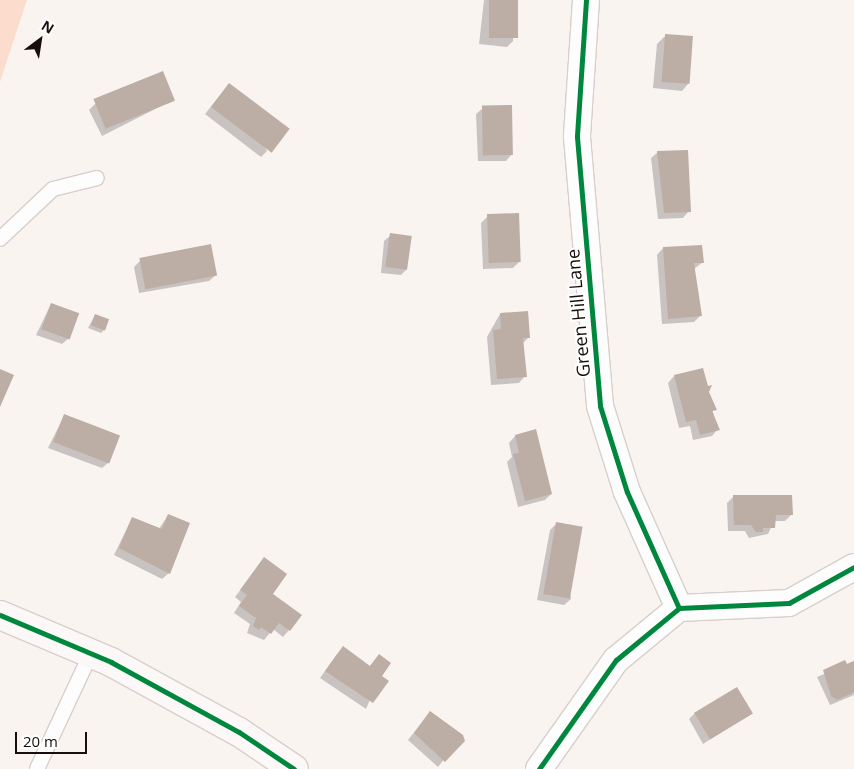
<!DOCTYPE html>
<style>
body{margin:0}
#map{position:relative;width:854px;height:769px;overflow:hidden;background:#faf4f1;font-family:"Open Sans",sans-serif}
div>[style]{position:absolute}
.green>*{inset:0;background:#fcddcd}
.shadow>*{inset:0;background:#0003}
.building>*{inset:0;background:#bcada5;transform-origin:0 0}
.roads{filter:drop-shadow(1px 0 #d7cfcb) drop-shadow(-1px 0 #d7cfcb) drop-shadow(0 1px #d7cfcb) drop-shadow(0 -1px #d7cfcb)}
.lane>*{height:14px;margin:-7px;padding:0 7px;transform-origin:7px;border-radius:7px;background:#fefdfd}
.street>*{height:26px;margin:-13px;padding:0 13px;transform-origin:13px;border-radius:13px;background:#fefdfd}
.secondary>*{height:28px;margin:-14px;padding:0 14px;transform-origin:14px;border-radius:14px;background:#fcf8f7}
.cycleway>*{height:5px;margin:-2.5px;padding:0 2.5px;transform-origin:2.5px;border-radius:2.5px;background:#00873e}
span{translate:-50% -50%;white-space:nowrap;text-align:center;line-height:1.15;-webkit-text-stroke:4px #fff;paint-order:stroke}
.street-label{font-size:18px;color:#180f0a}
.north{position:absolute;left:15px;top:15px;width:50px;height:50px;-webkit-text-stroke:4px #fff;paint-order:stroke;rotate:31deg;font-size:14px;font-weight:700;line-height:20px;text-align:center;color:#180f0a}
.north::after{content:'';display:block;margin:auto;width:18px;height:22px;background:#180f0a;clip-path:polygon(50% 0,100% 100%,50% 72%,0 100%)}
.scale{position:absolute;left:15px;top:732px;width:72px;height:22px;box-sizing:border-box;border:2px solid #180f0a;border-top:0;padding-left:6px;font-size:15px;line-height:18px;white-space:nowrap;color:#180f0a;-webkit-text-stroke:4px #fff;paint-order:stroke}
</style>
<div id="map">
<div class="green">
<div style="clip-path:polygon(0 0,27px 0,0 82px)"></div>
</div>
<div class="shadow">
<div style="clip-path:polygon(484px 0,517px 0,513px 41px,507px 47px,479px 44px)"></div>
<div style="clip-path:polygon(664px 37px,692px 37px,688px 84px,682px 91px,653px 88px,657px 44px)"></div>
<div style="clip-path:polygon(229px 84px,267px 151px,261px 157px,205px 114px)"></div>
<div style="clip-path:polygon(173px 100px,102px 136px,89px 110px,95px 104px)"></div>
<div style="clip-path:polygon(483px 108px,512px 154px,506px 161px,478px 161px,476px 114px)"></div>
<div style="clip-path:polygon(658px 152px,689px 211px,683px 218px,658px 219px,651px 158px)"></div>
<div style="clip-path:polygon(488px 216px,520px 261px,513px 268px,483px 269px,481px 223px)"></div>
<div style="clip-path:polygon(391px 235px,407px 269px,401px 275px,381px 273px,384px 241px)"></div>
<div style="clip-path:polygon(663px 248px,703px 262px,694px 269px,701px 315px,694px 322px,662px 324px,657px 255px)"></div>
<div style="clip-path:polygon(140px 261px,216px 275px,209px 281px,139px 293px,134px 267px)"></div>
<div style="clip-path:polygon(51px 304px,69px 338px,62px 344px,36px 335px)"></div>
<div style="clip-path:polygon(500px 314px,529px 337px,523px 343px,525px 376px,519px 383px,491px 385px,487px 337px)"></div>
<div style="clip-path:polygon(95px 315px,104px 330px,101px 333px,88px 328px)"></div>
<div style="clip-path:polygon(674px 376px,707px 392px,718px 429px,712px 436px,693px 440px,690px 426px,679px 428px,668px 383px)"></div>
<div style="clip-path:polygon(64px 416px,109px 462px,102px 468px,48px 448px)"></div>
<div style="clip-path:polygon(515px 436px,551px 494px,545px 500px,518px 507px,507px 462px,512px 457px,509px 443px)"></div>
<div style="clip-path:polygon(734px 496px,792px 514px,785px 521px,774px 521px,768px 534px,749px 538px,745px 531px,728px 531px,727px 503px)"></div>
<div style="clip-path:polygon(168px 515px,169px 573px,162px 579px,114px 555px,132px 518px,159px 529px)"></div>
<div style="clip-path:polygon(557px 523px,571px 599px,564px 605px,537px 600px,550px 530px)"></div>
<div style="clip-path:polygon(264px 559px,271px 594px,289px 630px,283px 637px,273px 629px,264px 640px,247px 633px,250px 624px,234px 613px,241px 602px,235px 597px)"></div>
<div style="clip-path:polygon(337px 654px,369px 667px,379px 656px,380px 676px,366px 709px,320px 678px)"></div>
<div style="clip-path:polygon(854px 661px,854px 695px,830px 705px,817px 677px)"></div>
<div style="clip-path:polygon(430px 712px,454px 747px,438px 767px,408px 740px)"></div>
<div style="clip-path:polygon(695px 713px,751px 714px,703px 744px,689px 719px)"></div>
</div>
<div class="building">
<div style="left:489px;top:0;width:29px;height:38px"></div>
<div style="left:665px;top:34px;width:28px;height:48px;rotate:4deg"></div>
<div style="left:163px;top:71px;width:32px;height:75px;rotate:68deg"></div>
<div style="left:229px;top:83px;width:76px;height:30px;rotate:37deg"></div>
<div style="left:512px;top:105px;width:50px;height:30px;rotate:89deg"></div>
<div style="clip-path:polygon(688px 150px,691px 212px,664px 213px,657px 151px)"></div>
<div style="left:519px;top:213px;width:49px;height:32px;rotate:88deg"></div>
<div style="left:390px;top:233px;width:22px;height:34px;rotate:8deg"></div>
<div style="left:211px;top:244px;width:32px;height:73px;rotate:79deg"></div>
<div style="clip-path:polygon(702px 245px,704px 263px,694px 263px,702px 316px,668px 319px,663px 247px)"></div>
<div style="left:51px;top:303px;width:30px;height:28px;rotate:20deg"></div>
<div style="clip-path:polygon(528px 311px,530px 338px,523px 338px,527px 377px,497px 379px,493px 330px,501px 329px,500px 313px)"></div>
<div style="left:95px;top:314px;width:15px;height:12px;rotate:20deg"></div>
<div style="clip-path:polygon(703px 368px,708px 386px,712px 385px,709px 392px,717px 410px,712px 411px,720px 430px,700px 435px,696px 420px,686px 422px,674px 375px)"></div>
<div style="clip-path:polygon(0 369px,14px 375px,0 407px)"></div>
<div style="left:64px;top:414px;width:60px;height:30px;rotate:21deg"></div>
<div style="clip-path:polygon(536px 429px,552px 494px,525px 501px,513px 454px,519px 453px,515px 435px)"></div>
<div style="clip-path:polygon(733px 495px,792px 495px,793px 515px,776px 515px,775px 528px,763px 528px,763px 532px,756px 532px,751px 525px,734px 525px)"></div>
<div style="clip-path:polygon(168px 514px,190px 523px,170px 574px,119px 548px,132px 517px,162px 529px)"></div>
<div style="left:556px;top:522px;width:27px;height:73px;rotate:10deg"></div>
<div style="clip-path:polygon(264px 557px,287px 574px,273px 594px,302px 615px,290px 631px,279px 623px,271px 634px,261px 627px,259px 630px,253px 626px,256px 618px,239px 606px,247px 595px,240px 590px)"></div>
<div style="clip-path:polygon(343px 646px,370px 666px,379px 654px,391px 663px,382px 676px,389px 681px,373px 703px,325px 671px)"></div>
<div style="clip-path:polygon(845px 660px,847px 664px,854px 661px,854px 692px,837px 700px,831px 696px,823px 670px)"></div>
<div style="left:737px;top:687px;width:31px;height:50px;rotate:59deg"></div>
<div style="clip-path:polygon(430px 711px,463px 735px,465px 741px,445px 762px,414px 733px)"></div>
</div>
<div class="roads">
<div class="lane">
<div style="left:0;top:239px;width:73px;rotate:-43.3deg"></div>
<div style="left:53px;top:189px;width:45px;rotate:-14deg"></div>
<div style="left:37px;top:769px;width:128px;rotate:-65deg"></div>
</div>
<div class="street">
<div style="left:586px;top:0;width:137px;rotate:93.8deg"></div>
<div style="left:577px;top:137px;width:270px;rotate:85.1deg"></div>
<div style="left:600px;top:406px;width:90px;rotate:72.6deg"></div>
<div style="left:627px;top:492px;width:127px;rotate:65.9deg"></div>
<div style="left:539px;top:769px;width:133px;rotate:-54.8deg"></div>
<div style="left:616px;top:660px;width:82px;rotate:-39.5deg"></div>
<div style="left:679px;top:608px;width:110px;rotate:-2.6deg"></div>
<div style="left:789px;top:603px;width:74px;rotate:-29deg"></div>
</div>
<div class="secondary">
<div style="left:0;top:615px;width:121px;rotate:22.9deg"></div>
<div style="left:111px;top:662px;width:146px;rotate:28.7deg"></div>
<div style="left:239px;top:732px;width:66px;rotate:33.9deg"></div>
</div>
</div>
<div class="cycleway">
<div style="left:586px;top:0;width:137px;rotate:93.8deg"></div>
<div style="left:577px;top:137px;width:270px;rotate:85.1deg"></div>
<div style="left:600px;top:406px;width:90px;rotate:72.6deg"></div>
<div style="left:627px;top:492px;width:127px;rotate:65.9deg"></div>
<div style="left:0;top:615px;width:121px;rotate:22.9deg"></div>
<div style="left:111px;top:662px;width:146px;rotate:28.7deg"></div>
<div style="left:239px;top:732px;width:66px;rotate:33.9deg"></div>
<div style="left:539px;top:769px;width:133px;rotate:-54.8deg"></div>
<div style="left:616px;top:660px;width:82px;rotate:-39.5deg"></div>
<div style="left:679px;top:608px;width:110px;rotate:-2.6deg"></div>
<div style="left:789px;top:603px;width:74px;rotate:-29deg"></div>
</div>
<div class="street-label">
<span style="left:578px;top:313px;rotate:-95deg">Green Hill Lane</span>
</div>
<div class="north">N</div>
<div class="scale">20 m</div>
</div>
